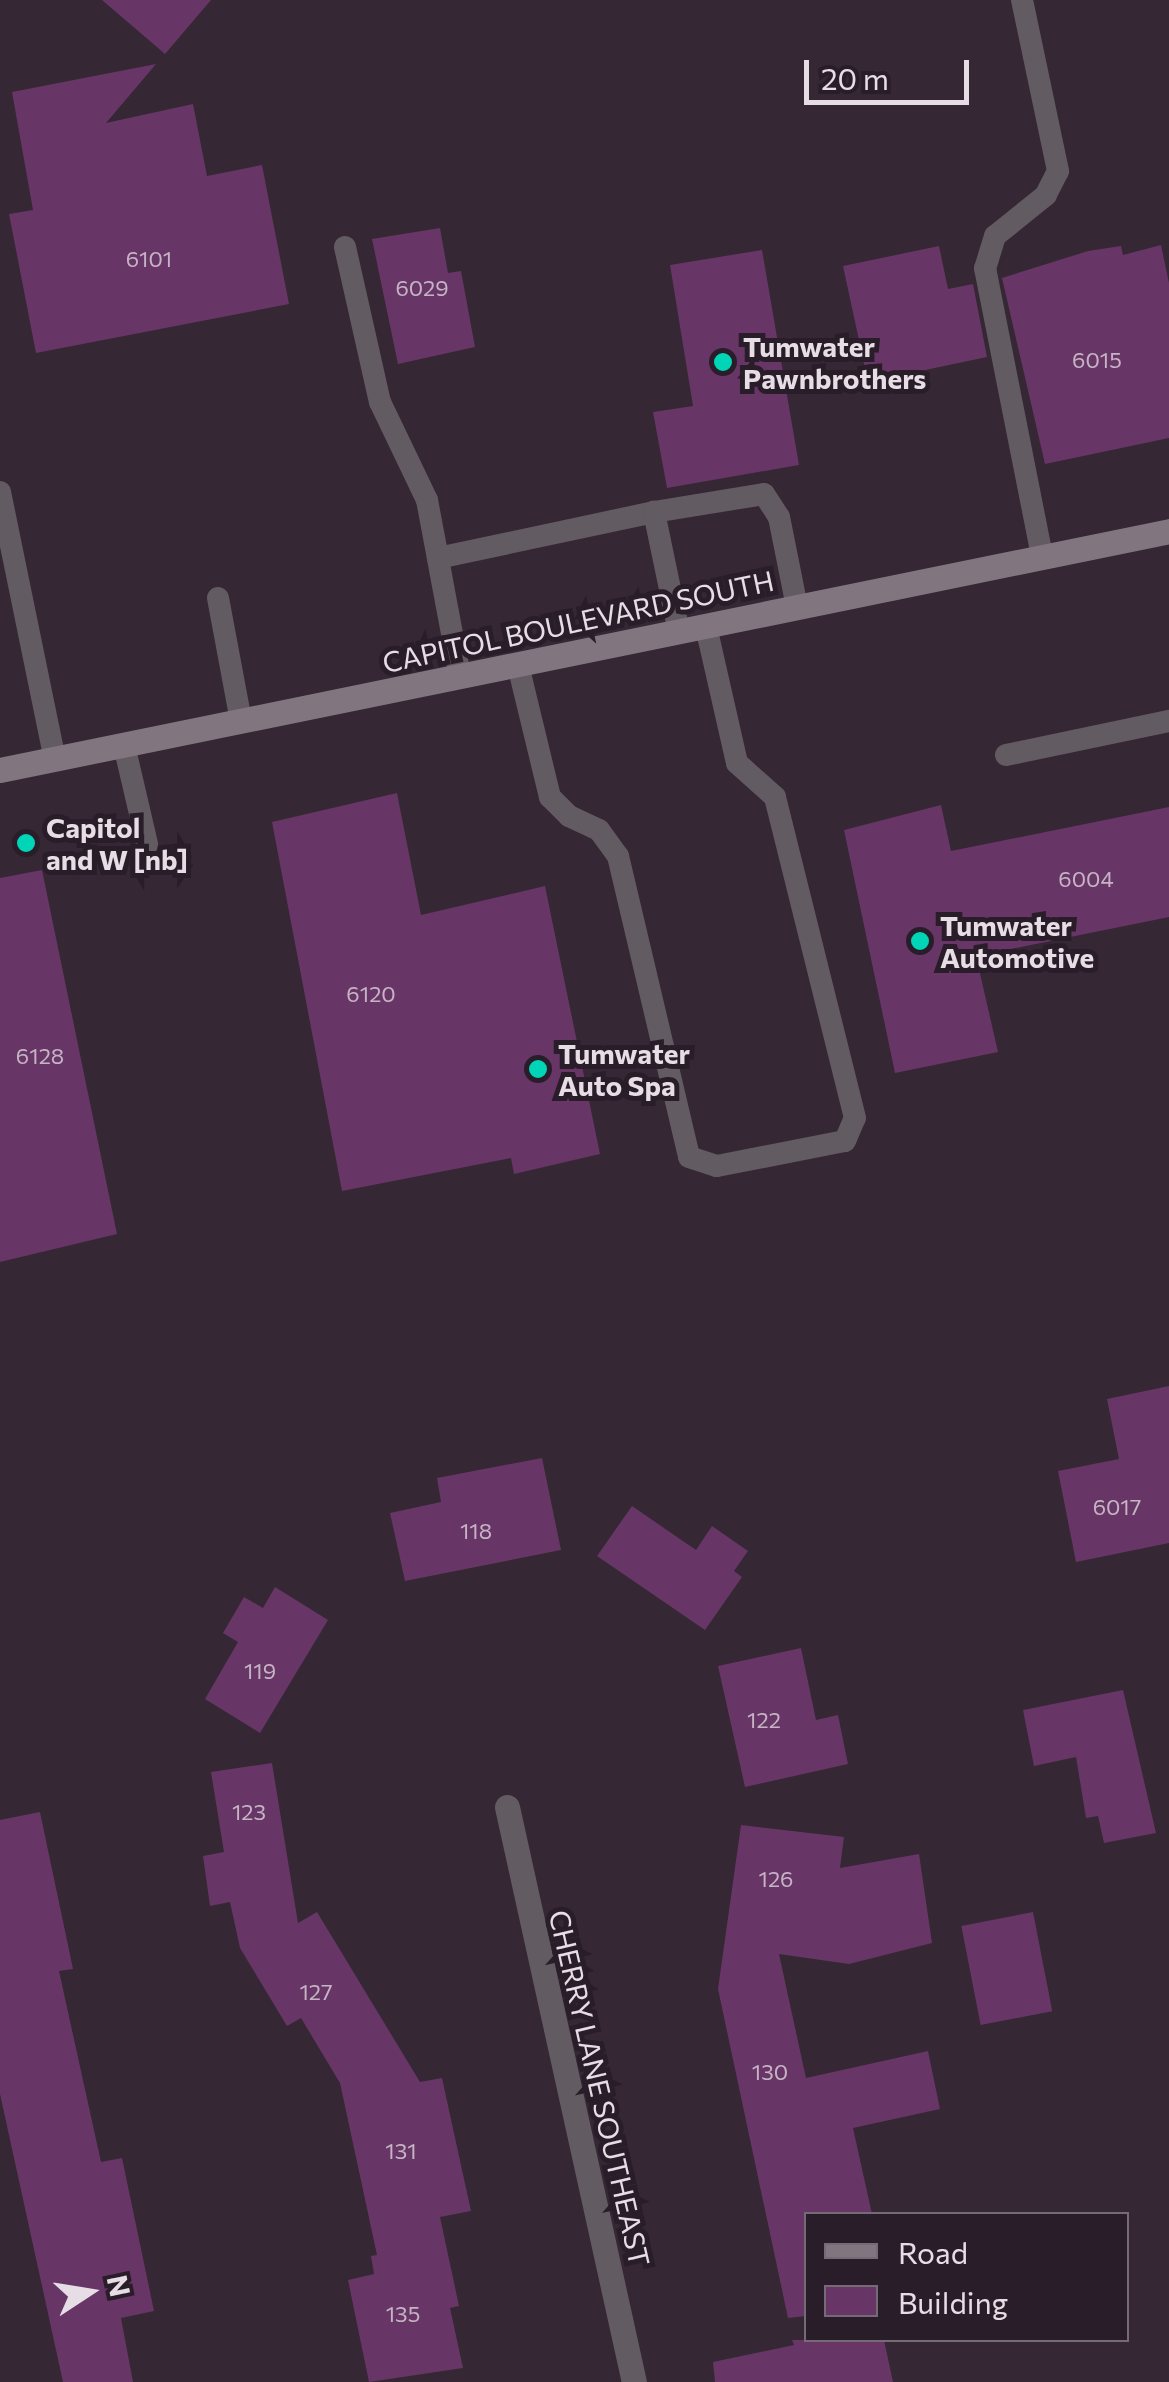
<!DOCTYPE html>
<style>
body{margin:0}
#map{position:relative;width:1169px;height:2382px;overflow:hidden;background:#352734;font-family:Commissioner,sans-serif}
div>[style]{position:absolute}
.building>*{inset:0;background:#673666;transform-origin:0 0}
.service>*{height:22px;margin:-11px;padding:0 11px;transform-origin:11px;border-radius:11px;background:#625b62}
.minor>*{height:25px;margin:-12.5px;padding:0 12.5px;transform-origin:12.5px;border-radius:12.5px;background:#625b62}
.secondary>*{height:25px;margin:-12.5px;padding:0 12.5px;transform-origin:12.5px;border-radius:12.5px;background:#817680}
.dots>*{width:28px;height:28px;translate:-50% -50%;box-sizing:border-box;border:5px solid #2a1d2a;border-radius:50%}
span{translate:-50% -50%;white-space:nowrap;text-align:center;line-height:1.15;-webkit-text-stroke:10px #2a1d2a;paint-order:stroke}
.number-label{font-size:22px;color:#c6b3c5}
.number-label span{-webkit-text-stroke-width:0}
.poi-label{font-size:28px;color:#e6dde5;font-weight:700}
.left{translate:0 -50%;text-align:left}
.street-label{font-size:28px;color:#e6dde5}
.legend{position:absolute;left:804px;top:2212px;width:325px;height:130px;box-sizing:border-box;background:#2a1d2a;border:2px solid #756a75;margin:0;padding:12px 18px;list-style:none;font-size:30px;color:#e6dde5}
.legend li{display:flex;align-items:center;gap:20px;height:50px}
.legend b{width:50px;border:2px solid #756a75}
.north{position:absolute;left:40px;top:2242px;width:100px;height:100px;-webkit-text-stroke:8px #2a1d2a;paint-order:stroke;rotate:78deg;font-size:28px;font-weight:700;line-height:40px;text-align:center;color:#e6dde5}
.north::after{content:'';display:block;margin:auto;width:35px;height:45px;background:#e6dde5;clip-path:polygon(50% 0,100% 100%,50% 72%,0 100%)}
.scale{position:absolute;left:804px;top:60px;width:165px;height:45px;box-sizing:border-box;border:5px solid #e6dde5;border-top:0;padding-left:12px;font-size:30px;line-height:35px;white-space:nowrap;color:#e6dde5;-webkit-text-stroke:8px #2a1d2a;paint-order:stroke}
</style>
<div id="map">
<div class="building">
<div style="clip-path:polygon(102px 0,211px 0,165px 54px)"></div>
<div style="clip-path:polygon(156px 64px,106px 123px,193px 104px,207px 176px,262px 165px,289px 304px,36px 353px,9px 214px,33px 210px,12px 92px)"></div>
<div style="clip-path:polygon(440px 228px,448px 273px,461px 271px,475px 347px,398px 364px,372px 239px)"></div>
<div style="clip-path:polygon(1161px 245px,1169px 283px,1169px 438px,1045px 464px,1002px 278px,1088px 251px,1121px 246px,1123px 255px)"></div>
<div style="clip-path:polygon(939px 246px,948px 289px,973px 284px,987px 357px,868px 382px,843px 266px)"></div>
<div style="clip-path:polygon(762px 250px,799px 465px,667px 488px,653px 412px,693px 406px,670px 265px)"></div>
<div style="clip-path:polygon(397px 793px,421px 915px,545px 886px,600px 1154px,514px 1174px,511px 1158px,342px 1191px,272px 822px)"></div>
<div style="clip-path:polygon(941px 805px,951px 851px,1169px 807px,1169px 917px,976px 956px,998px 1052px,895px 1073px,844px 830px)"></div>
<div style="clip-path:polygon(42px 870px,117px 1234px,0 1262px,0 878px)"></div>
<div style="clip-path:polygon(1169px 1386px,1169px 1543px,1076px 1562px,1058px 1471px,1119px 1459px,1107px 1399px)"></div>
<div style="clip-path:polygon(542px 1458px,561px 1550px,405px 1581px,390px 1513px,441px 1502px,437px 1478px)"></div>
<div style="clip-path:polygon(632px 1506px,696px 1550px,712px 1526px,748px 1551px,734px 1571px,742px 1577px,705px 1630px,597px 1556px)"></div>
<div style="clip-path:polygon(275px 1587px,328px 1620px,260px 1733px,205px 1699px,238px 1642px,223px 1633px,244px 1597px,263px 1608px)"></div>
<div style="clip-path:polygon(801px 1648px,816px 1720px,838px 1715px,848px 1764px,745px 1787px,718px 1666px)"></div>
<div style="clip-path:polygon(1123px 1690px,1156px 1833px,1104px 1843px,1098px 1816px,1086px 1818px,1076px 1757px,1034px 1766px,1023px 1710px)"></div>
<div style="clip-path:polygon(272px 1763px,298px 1923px,317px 1912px,420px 2082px,442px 2078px,471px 2211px,440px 2217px,459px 2306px,450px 2308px,463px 2368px,369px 2382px,348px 2280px,374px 2274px,371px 2256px,377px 2255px,340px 2083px,301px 2018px,287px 2026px,240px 1948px,230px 1902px,210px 1906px,203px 1856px,224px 1852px,211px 1772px)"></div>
<div style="clip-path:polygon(40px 1812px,73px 1969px,59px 1971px,101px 2162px,122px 2158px,154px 2311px,121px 2318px,133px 2382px,63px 2382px,0 2094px,0 1820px)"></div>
<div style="clip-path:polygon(741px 1825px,844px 1837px,840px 1868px,919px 1854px,932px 1943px,849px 1964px,779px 1954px,806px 2078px,928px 2051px,940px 2109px,853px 2128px,872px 2214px,806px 2214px,806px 2316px,788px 2318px,718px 1989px)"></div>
<div style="left:1033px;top:1912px;width:101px;height:73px;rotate:79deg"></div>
<div style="clip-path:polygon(792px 2340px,884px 2340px,893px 2382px,715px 2382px,713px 2362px,794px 2345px)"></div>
</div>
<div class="service">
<div style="left:1022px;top:0;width:175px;rotate:78.1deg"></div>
<div style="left:1058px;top:171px;width:27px;rotate:117deg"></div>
<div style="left:1046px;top:195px;width:65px;rotate:141.2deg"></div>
<div style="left:995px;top:236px;width:34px;rotate:107deg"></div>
<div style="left:985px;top:268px;width:295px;rotate:78.8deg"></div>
<div style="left:345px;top:247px;width:159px;rotate:77.3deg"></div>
<div style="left:380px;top:402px;width:109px;rotate:64.4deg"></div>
<div style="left:427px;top:500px;width:179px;rotate:79.4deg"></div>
<div style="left:0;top:492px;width:273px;rotate:78.4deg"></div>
<div style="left:438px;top:558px;width:221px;rotate:-12deg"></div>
<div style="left:218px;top:598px;width:125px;rotate:79.4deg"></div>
<div style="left:679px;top:632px;width:123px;rotate:-101.8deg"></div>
<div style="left:654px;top:512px;width:111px;rotate:-9.3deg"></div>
<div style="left:764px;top:494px;width:27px;rotate:57deg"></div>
<div style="left:779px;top:517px;width:92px;rotate:78.7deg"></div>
<div style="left:518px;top:665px;width:136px;rotate:76.4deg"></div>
<div style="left:550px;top:797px;width:27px;rotate:45deg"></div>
<div style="left:569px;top:816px;width:33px;rotate:25deg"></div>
<div style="left:599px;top:830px;width:32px;rotate:54deg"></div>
<div style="left:618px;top:856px;width:309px;rotate:76.7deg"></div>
<div style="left:689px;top:1157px;width:29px;rotate:18deg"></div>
<div style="left:717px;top:1166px;width:130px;rotate:-11.1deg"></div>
<div style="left:845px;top:1141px;width:25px;rotate:-67deg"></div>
<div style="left:855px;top:1118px;width:331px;rotate:-104deg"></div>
<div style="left:775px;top:797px;width:51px;rotate:-138.2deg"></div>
<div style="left:737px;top:763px;width:140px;rotate:-102.8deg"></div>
<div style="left:124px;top:745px;width:102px;rotate:76.9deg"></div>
<div style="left:1006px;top:755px;width:167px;rotate:-11.8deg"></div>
</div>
<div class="minor">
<div style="left:507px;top:1807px;width:589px;rotate:77.55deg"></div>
</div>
<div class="secondary">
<div style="left:0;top:770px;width:1193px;rotate:-11.55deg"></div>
</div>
<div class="dots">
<div style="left:723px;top:362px;background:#00d5b7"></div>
<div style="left:26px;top:843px;background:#00d5b7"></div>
<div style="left:920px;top:941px;background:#00d5b7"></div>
<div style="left:538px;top:1069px;background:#00d5b7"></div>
</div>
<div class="number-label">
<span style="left:149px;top:259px">6101</span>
<span style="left:422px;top:288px">6029</span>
<span style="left:1097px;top:360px">6015</span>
<span style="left:1086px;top:879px">6004</span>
<span style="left:371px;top:994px">6120</span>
<span style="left:40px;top:1056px">6128</span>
<span style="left:1117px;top:1507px">6017</span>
<span style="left:476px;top:1531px">118</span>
<span style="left:260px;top:1671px">119</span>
<span style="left:764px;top:1720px">122</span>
<span style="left:249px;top:1812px">123</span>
<span style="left:776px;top:1879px">126</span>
<span style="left:316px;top:1992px">127</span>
<span style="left:770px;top:2072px">130</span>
<span style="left:401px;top:2151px">131</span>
<span style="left:403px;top:2314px">135</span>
</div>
<div class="poi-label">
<span class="left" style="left:743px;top:362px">Tumwater<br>Pawnbrothers</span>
<span class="left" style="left:46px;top:843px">Capitol<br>and W [nb]</span>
<span class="left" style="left:940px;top:941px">Tumwater<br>Automotive</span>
<span class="left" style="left:558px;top:1069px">Tumwater<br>Auto Spa</span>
</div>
<div class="street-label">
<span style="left:578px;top:621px;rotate:-12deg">CAPITOL BOULEVARD SOUTH</span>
<span style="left:600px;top:2088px;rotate:77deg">CHERRY LANE SOUTHEAST</span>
</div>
<ul class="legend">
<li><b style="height:12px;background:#817680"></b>Road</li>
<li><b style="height:28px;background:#673666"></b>Building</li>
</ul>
<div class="north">N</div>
<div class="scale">20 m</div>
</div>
